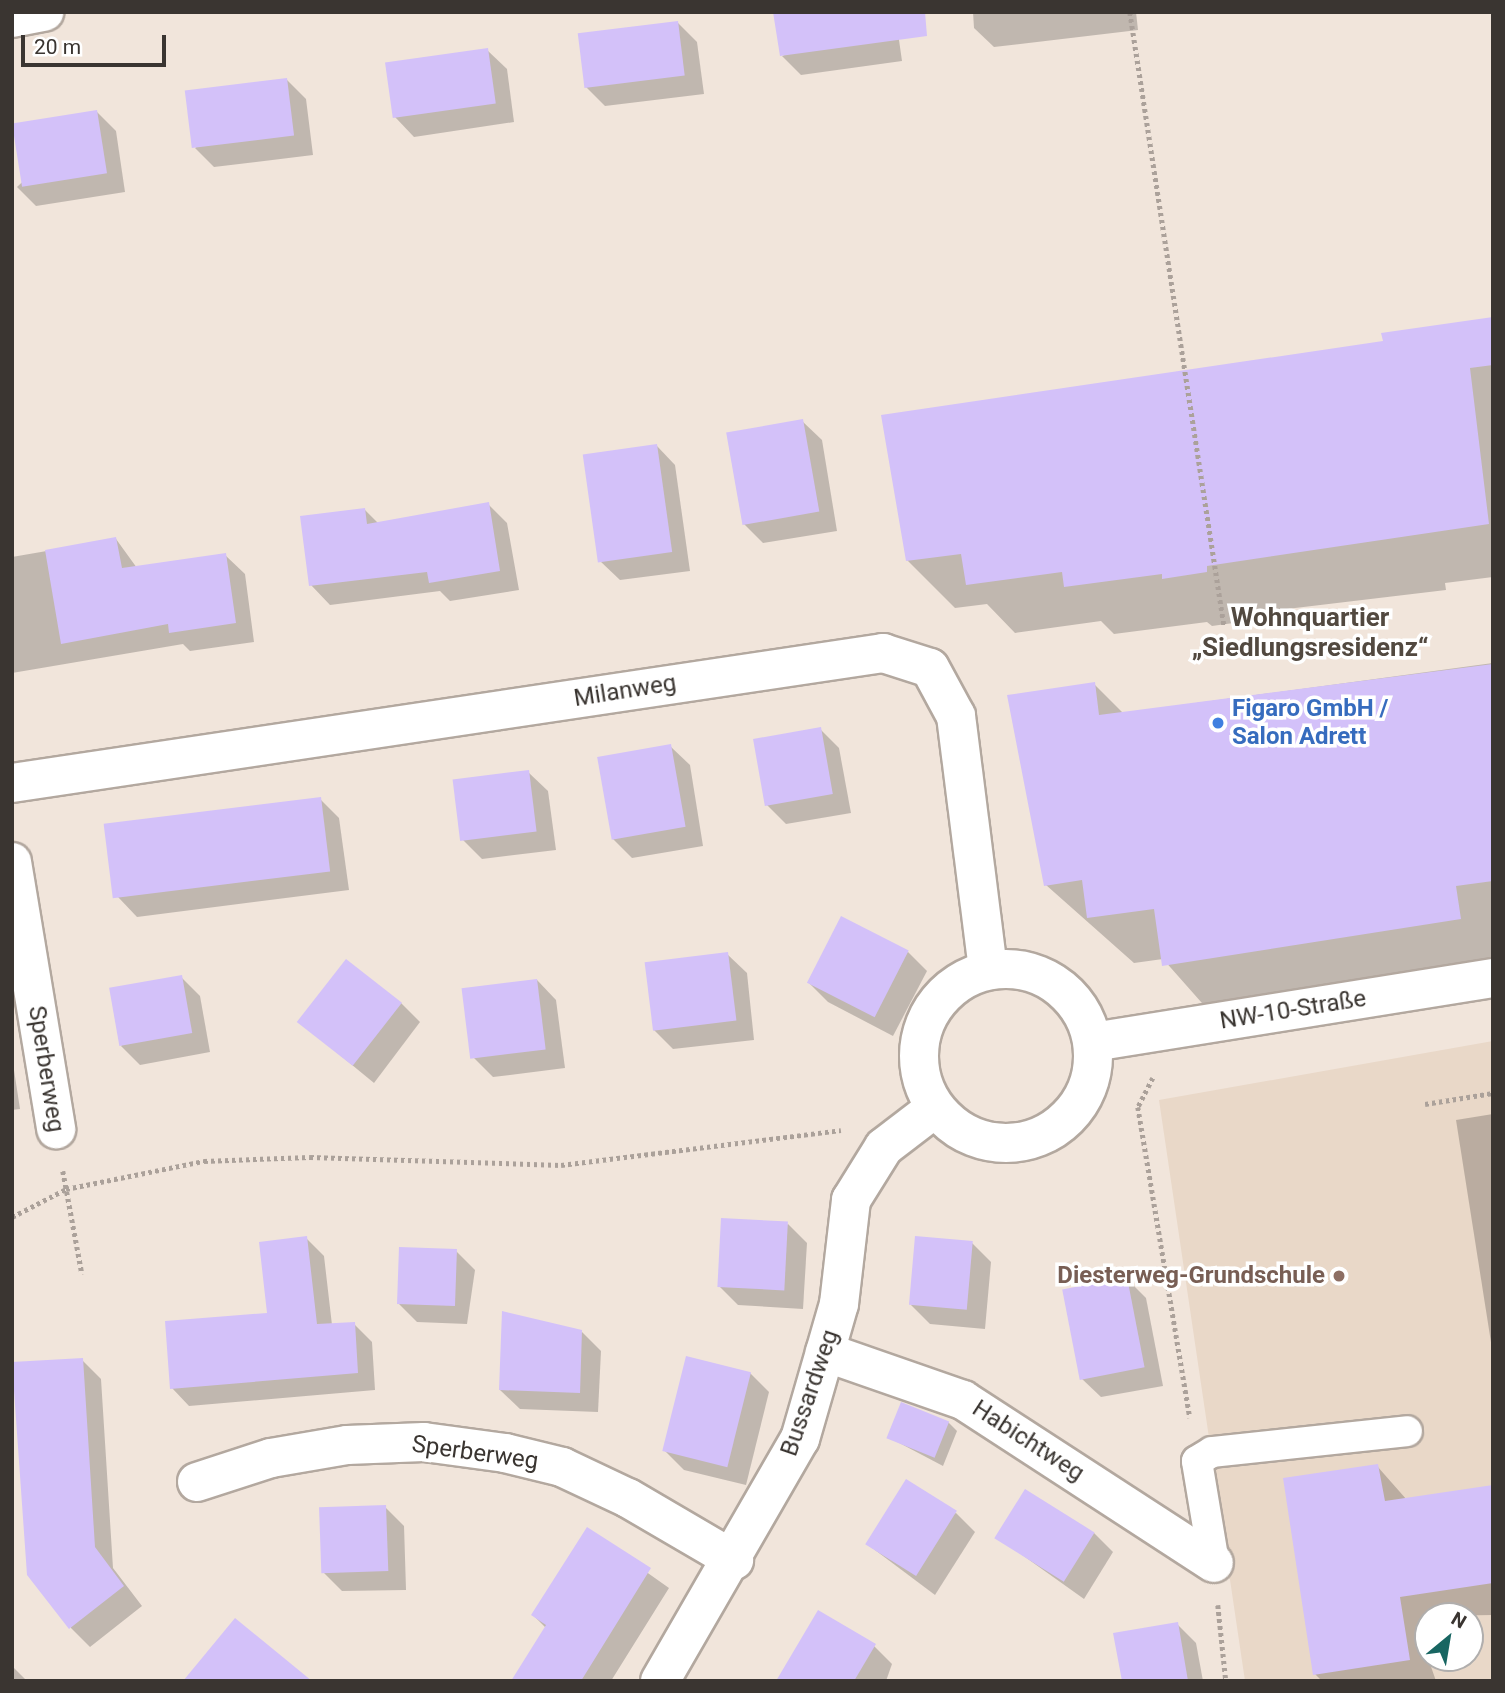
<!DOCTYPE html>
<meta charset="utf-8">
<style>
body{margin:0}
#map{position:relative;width:1505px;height:1693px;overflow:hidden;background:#f1e5db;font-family:Roboto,sans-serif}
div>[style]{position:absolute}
.built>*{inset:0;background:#e9d8c8}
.shadow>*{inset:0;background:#0003}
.building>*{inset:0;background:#d3c1f9;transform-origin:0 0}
.path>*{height:4.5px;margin-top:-2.25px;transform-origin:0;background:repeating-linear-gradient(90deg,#aba19a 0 3.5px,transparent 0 7px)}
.roads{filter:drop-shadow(2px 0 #b3a89f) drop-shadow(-2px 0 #b3a89f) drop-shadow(0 2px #b3a89f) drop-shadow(0 -2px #b3a89f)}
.service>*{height:30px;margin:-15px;padding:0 15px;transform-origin:15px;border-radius:15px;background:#fff}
.minor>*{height:38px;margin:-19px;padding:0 19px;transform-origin:19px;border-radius:19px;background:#fff}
.minor>.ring{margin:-19px;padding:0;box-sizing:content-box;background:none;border:38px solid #fff;border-radius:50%}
.dots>*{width:19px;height:19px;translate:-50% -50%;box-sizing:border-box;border:4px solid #fff;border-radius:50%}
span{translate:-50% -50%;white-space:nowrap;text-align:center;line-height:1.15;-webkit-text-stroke:7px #fff;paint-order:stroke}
.street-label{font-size:24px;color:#3a3531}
.shop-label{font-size:24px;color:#366cbe;font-weight:700}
.left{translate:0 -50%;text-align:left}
.education-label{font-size:24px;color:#785e54;font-weight:700}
.right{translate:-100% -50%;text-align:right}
.neighbourhood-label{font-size:26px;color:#524940;font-weight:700}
.frame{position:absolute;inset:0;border:14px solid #3a3531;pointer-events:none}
.north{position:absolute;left:1414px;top:1602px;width:70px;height:70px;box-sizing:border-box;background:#fff;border:2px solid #b0aead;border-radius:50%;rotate:30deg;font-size:19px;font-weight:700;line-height:28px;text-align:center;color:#3a3531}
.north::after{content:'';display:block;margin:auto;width:24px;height:32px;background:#186662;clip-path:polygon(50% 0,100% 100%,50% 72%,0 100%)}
.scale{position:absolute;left:21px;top:35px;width:145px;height:32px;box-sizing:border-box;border:4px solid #3a3531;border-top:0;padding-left:9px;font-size:21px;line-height:24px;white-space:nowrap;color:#3a3531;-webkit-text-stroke:5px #fff;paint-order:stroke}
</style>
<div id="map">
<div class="built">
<div style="clip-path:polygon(evenodd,1493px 1041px,1493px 1681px,1245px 1681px,1159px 1100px,1493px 1041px,1428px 1616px,1470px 1616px,1470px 1658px,1428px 1658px,1428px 1616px)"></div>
</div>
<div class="shadow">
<div style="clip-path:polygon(895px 12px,902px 61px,801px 75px,782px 56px)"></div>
<div style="clip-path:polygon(973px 12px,1136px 12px,1138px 30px,994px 47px,974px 28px)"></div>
<div style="clip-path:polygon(678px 23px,697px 42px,704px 94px,605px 106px,586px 87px)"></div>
<div style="clip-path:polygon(487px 50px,507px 69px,514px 122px,414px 137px,395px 117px)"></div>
<div style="clip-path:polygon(287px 80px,306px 99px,313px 155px,214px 167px,195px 148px)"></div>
<div style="clip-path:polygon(97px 112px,116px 131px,125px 192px,36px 206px,17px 187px)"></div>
<div style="clip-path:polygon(1493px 318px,1493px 577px,1445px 583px,1446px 590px,1254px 613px,1255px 620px,1212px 626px,1207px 622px,1114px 634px,1101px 621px,1015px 633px,987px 604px,955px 608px,907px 560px,1385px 343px)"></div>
<div style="clip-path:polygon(802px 421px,822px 440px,837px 531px,763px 543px,744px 524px)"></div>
<div style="clip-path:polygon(656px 445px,675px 465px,690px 571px,620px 580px,600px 561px)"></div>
<div style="clip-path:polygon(488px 504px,507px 523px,519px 590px,450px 601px,440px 591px,330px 605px,311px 585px,364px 509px,378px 523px)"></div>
<div style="clip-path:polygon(116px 539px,137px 568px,225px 555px,245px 574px,254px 642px,190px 651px,183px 644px,12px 673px,12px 557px)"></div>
<div style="clip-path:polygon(1493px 663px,1493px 967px,1209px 1011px,1163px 959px,1134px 963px,1046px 885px,1094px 684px,1123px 713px)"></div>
<div style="clip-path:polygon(820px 729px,839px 748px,851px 813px,786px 824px,767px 805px)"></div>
<div style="clip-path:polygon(670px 746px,690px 765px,703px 846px,632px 858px,613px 839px)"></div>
<div style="clip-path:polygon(528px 772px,548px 791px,556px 850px,482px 859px,463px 840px)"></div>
<div style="clip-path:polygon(320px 799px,339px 818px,349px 890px,137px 917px,118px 897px)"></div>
<div style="clip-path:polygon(908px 952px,927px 971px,893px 1036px,828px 1002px,809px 983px)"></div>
<div style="clip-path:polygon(727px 954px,747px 973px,754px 1040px,673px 1049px,654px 1030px)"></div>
<div style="clip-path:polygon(181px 977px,200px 996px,210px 1052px,140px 1065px,121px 1046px)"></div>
<div style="clip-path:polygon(537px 980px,556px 1000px,565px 1068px,493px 1077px,474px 1058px)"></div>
<div style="clip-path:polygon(401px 1003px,420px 1022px,374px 1083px,301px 1023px)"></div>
<div style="clip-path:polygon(12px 1057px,20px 1109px,12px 1110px)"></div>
<div style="clip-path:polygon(1493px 1114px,1493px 1355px,1456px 1120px)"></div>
<div style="clip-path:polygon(788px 1224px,807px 1243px,803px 1309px,738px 1305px,719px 1286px)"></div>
<div style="clip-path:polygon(306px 1238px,324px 1256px,332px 1325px,354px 1324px,372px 1342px,375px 1390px,189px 1406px,172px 1388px,269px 1314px)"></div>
<div style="clip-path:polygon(972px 1243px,991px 1262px,985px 1329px,930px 1324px,911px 1305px)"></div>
<div style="clip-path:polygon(456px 1251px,475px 1270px,467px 1324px,417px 1322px,398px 1303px)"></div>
<div style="clip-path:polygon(1127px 1279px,1146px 1298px,1163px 1386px,1101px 1397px,1081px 1378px)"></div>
<div style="clip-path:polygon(582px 1332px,601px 1351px,598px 1412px,520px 1409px,500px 1390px)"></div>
<div style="clip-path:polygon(82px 1360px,101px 1379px,113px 1568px,142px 1606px,90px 1647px,71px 1628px)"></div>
<div style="clip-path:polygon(750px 1373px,769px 1392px,746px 1485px,684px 1470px,664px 1450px)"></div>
<div style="clip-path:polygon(948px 1422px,957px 1431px,943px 1466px,888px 1437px)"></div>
<div style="clip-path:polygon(1377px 1466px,1407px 1500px,1493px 1487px,1493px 1615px,1428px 1616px,1428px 1658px,1436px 1681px,1322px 1681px,1315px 1674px)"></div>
<div style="clip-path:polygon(385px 1507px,404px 1526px,406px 1590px,342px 1591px,323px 1572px)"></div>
<div style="clip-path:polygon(956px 1513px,975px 1532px,935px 1595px,867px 1544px)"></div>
<div style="clip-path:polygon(587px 1530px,669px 1588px,611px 1681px,513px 1681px,546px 1628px,533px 1615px)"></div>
<div style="clip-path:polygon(1094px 1533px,1113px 1552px,1084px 1599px,997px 1537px)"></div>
<div style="clip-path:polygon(1177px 1624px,1196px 1643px,1203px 1681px,1123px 1681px)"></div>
<div style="clip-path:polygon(874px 1646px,892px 1664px,886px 1681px,790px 1681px)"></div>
<div style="clip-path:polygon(12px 1666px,26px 1680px,25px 1681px,12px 1681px)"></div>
</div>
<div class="building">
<div style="clip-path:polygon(773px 12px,925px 12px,927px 36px,780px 56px)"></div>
<div style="left:678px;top:21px;width:55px;height:101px;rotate:83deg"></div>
<div style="left:488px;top:48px;width:56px;height:104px;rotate:82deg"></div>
<div style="left:287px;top:78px;width:58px;height:103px;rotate:83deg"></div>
<div style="left:97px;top:110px;width:64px;height:86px;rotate:81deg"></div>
<div style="clip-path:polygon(1493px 317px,1493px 365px,1470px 368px,1489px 524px,1207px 566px,1207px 572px,1162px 579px,1162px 574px,1064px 587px,1062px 572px,966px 585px,961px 554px,906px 561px,881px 415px,1383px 341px,1381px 333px)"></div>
<div style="left:803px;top:419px;width:94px;height:78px;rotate:80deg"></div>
<div style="left:657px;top:444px;width:109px;height:75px;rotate:82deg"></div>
<div style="clip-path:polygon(489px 502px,500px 571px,429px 583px,427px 572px,309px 586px,300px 516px,365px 508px,367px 524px)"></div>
<div style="clip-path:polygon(116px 537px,122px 568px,226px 553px,236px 623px,169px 633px,168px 624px,61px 644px,45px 550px)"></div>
<div style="clip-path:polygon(1493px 664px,1493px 881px,1456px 886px,1461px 919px,1162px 966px,1154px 909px,1087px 918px,1082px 880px,1044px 886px,1007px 695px,1095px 682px,1099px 715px)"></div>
<div style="left:821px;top:727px;width:68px;height:69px;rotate:80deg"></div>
<div style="left:671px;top:744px;width:84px;height:75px;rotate:80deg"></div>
<div style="left:529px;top:770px;width:62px;height:77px;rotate:83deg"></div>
<div style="left:321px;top:797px;width:75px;height:219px;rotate:83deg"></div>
<div style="left:841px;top:916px;width:76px;height:75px;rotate:27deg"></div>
<div style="left:728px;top:952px;width:69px;height:84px;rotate:83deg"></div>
<div style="left:346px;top:959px;width:71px;height:80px;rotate:38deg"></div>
<div style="left:182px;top:975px;width:59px;height:74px;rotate:80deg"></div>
<div style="left:537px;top:979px;width:71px;height:76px;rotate:83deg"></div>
<div style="left:721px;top:1218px;width:67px;height:69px;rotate:3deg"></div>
<div style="clip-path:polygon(307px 1236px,317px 1324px,355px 1322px,358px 1373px,170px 1389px,165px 1321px,267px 1313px,259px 1242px)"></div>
<div style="left:915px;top:1236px;width:58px;height:69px;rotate:5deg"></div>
<div style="left:399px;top:1247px;width:58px;height:57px;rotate:2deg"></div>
<div style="left:1127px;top:1277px;width:92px;height:66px;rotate:79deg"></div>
<div style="clip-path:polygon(502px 1311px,582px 1330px,580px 1393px,499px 1390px)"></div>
<div style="left:686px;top:1356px;width:67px;height:98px;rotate:14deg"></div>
<div style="clip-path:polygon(83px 1358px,95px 1547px,124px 1586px,69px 1629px,27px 1575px,12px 1362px)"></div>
<div style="left:901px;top:1402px;width:52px;height:39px;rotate:22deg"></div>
<div style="clip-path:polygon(1378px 1464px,1385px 1501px,1493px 1485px,1493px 1583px,1400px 1597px,1410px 1660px,1313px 1675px,1283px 1478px)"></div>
<div style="left:906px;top:1479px;width:60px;height:77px;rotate:32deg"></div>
<div style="left:1025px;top:1489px;width:82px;height:58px;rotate:32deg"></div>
<div style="left:386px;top:1505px;width:66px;height:67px;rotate:88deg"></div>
<div style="clip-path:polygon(587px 1527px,651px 1568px,581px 1681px,511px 1681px,546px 1625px,531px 1615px)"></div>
<div style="clip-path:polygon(818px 1610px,876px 1644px,854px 1681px,776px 1681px)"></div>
<div style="clip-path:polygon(235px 1618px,312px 1681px,183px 1681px)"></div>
<div style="clip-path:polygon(1178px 1622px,1188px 1681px,1122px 1681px,1113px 1633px)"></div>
</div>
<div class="path">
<div style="left:1130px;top:12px;width:620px;rotate:81.28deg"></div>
<div style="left:1153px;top:1078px;width:33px;rotate:117deg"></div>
<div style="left:1138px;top:1107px;width:315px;rotate:80.5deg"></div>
<div style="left:1425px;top:1104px;width:69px;rotate:-9.2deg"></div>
<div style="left:63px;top:1171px;width:105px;rotate:79.5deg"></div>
<div style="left:12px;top:1217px;width:61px;rotate:-27.4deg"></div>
<div style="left:66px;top:1189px;width:141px;rotate:-11.5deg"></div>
<div style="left:204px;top:1161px;width:106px;rotate:-2.2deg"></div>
<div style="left:310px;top:1157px;width:251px;rotate:1.8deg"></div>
<div style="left:561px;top:1165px;width:282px;rotate:-7.1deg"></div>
<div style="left:1218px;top:1605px;width:76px;rotate:84deg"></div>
</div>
<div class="roads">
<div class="service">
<div style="left:1214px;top:1563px;width:103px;rotate:-99.5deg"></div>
<div style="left:1197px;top:1461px;width:17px;rotate:-31deg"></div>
<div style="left:1212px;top:1452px;width:196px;rotate:-6.1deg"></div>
</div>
<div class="minor">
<div style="left:12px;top:18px;width:33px;rotate:-11deg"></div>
<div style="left:12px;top:783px;width:881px;rotate:-8.49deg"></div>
<div style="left:883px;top:653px;width:49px;rotate:17.7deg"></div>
<div style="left:930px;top:668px;width:55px;rotate:61.6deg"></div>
<div style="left:956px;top:716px;width:255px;rotate:82.8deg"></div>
<div style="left:12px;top:862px;width:271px;rotate:80.6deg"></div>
<div class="ring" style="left:919px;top:969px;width:136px;height:136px"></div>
<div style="left:1093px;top:1042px;width:405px;rotate:-9.1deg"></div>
<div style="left:825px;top:1352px;width:146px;rotate:19.2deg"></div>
<div style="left:963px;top:1400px;width:299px;rotate:33deg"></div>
<div style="left:197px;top:1482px;width:78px;rotate:-18deg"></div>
<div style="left:271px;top:1458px;width:77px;rotate:-9.7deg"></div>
<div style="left:347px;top:1445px;width:77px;rotate:-2.2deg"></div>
<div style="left:424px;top:1442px;width:82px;rotate:7.7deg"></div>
<div style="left:505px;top:1453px;width:59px;rotate:13.8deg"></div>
<div style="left:562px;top:1467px;width:73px;rotate:25.2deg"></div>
<div style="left:628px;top:1498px;width:123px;rotate:30.3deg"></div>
<div style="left:660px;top:1681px;width:280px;rotate:-60deg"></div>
<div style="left:800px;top:1439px;width:141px;rotate:-73.9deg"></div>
<div style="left:839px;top:1304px;width:105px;rotate:-83.4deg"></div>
<div style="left:851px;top:1200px;width:62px;rotate:-58.1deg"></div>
<div style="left:884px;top:1147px;width:64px;rotate:-37.4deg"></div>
</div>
</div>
<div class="dots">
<div style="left:1218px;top:723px;background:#3f7fe0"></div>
<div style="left:1339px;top:1276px;background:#8d6e63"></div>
</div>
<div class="street-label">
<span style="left:625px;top:691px;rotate:-9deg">Milanweg</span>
<span style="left:1293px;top:1010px;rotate:-9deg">NW-10-Straße</span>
<span style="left:46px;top:1069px;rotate:81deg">Sperberweg</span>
<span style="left:810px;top:1393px;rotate:-71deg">Bussardweg</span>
<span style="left:1028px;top:1441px;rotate:33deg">Habichtweg</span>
<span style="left:475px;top:1453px;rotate:8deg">Sperberweg</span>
</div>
<div class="shop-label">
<span class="left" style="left:1232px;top:723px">Figaro GmbH /<br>Salon Adrett</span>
</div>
<div class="education-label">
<span class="right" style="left:1325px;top:1276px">Diesterweg-Grundschule</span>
</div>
<div class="neighbourhood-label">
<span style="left:1310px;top:633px">Wohnquartier<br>„Siedlungsresidenz“</span>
</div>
<div class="frame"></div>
<div class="north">N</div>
<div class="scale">20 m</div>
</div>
